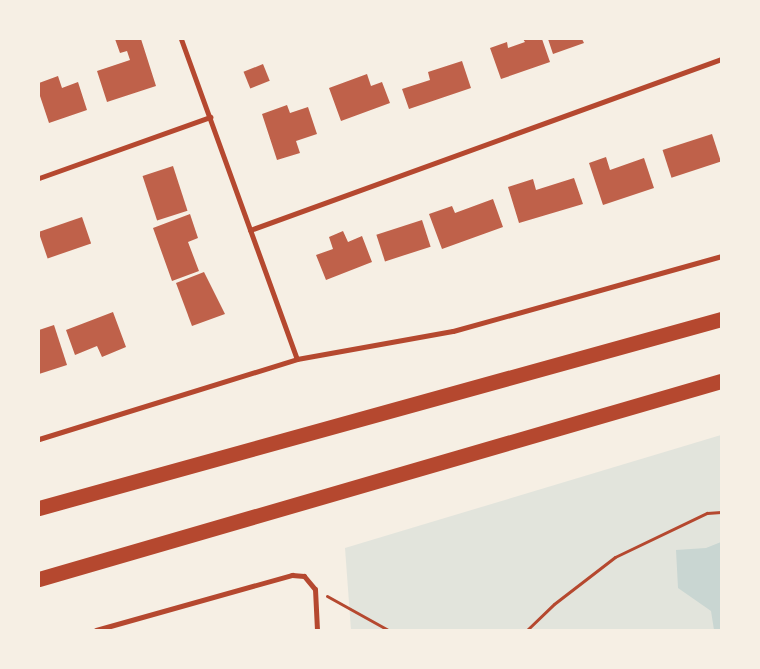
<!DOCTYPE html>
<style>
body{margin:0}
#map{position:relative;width:760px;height:669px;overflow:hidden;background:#f6efe4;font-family:"Public Sans",sans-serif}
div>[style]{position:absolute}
.green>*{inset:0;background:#e2e4dc}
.water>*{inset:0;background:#c9d6d2}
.building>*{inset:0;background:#bf614a;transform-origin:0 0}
.path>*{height:3px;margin:-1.5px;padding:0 1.5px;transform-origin:1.5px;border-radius:1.5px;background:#b5482f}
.minor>*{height:5px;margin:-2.5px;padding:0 2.5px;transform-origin:2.5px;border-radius:2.5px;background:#b5482f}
.motorway>*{height:15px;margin:-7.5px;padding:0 7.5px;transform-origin:7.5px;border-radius:7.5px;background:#b5482f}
span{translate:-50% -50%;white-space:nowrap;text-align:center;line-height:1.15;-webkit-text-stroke:5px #f6efe4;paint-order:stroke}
.frame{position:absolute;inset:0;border:40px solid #f6efe4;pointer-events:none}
</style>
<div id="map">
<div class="green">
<div style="clip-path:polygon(721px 435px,721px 630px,351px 630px,345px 548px)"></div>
</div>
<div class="water">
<div style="clip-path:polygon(721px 542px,721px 630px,714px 630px,711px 611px,678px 588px,676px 550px,706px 548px)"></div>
</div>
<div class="building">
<div style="clip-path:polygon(115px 39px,141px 39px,156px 86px,107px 102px,97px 71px,130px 60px,127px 51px,120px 53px)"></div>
<div style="clip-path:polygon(523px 39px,542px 39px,550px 62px,501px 79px,490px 48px,507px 42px,508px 48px,525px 42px)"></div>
<div style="clip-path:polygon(548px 39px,582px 39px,584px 43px,553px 54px)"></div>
<div style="clip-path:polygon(462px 61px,471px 88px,409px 109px,402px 89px,430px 80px,428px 72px)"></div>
<div style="left:263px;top:64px;width:18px;height:21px;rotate:68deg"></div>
<div style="clip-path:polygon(367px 74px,371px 86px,382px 82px,390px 103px,341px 121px,329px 88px)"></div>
<div style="clip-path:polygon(58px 76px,62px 88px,78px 82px,87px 110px,49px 123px,39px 93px,39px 83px)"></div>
<div style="clip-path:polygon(287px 105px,290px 113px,308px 107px,317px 134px,296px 141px,300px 153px,277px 160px,262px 114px)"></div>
<div style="left:712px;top:134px;width:29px;height:52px;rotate:72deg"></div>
<div style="clip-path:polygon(606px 157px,610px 170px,644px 158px,654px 188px,603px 205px,589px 163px)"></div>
<div style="left:173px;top:166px;width:47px;height:32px;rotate:72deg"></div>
<div style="clip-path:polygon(574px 178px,583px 204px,519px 223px,508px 187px,533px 179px,536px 190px)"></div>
<div style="clip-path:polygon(493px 199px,503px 227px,442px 249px,429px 214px,452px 206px,455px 213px)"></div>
<div style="clip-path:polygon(190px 214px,198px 238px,188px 242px,199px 271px,172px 281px,153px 228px)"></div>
<div style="left:82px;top:217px;width:28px;height:46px;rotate:71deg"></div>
<div style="left:422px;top:220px;width:28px;height:48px;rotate:72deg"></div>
<div style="clip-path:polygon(343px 231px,348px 242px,362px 236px,372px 262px,326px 280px,316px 255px,333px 249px,329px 237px)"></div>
<div style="clip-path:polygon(204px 272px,225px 314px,192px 326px,176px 283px)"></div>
<div style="clip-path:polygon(113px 312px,126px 347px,102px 357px,97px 346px,75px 355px,66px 330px)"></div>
<div style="clip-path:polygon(54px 325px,67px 365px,39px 374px,39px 330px)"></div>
</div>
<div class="path">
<div style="left:327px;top:596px;width:70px;rotate:29.1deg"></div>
<div style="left:527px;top:630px;width:37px;rotate:-44deg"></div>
<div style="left:554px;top:604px;width:77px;rotate:-37.6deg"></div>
<div style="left:615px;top:557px;width:102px;rotate:-25.6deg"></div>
<div style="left:707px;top:513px;width:14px;rotate:-4deg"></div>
</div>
<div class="minor">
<div style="left:181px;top:39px;width:340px;rotate:70.1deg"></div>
<div style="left:39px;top:178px;width:182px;rotate:-19.6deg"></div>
<div style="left:250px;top:230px;width:501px;rotate:-19.95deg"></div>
<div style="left:39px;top:439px;width:270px;rotate:-17.2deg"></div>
<div style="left:297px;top:359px;width:158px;rotate:-10.2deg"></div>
<div style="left:453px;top:331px;width:278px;rotate:-15.6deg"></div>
<div style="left:96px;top:630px;width:204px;rotate:-15.7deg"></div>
<div style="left:292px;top:575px;width:12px;rotate:5deg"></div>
<div style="left:304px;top:576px;width:17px;rotate:50deg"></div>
<div style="left:315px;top:589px;width:41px;rotate:87.2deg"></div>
</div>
<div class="motorway">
<div style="left:39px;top:508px;width:708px;rotate:-15.49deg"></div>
<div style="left:39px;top:579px;width:710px;rotate:-16.19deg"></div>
</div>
<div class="frame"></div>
</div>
